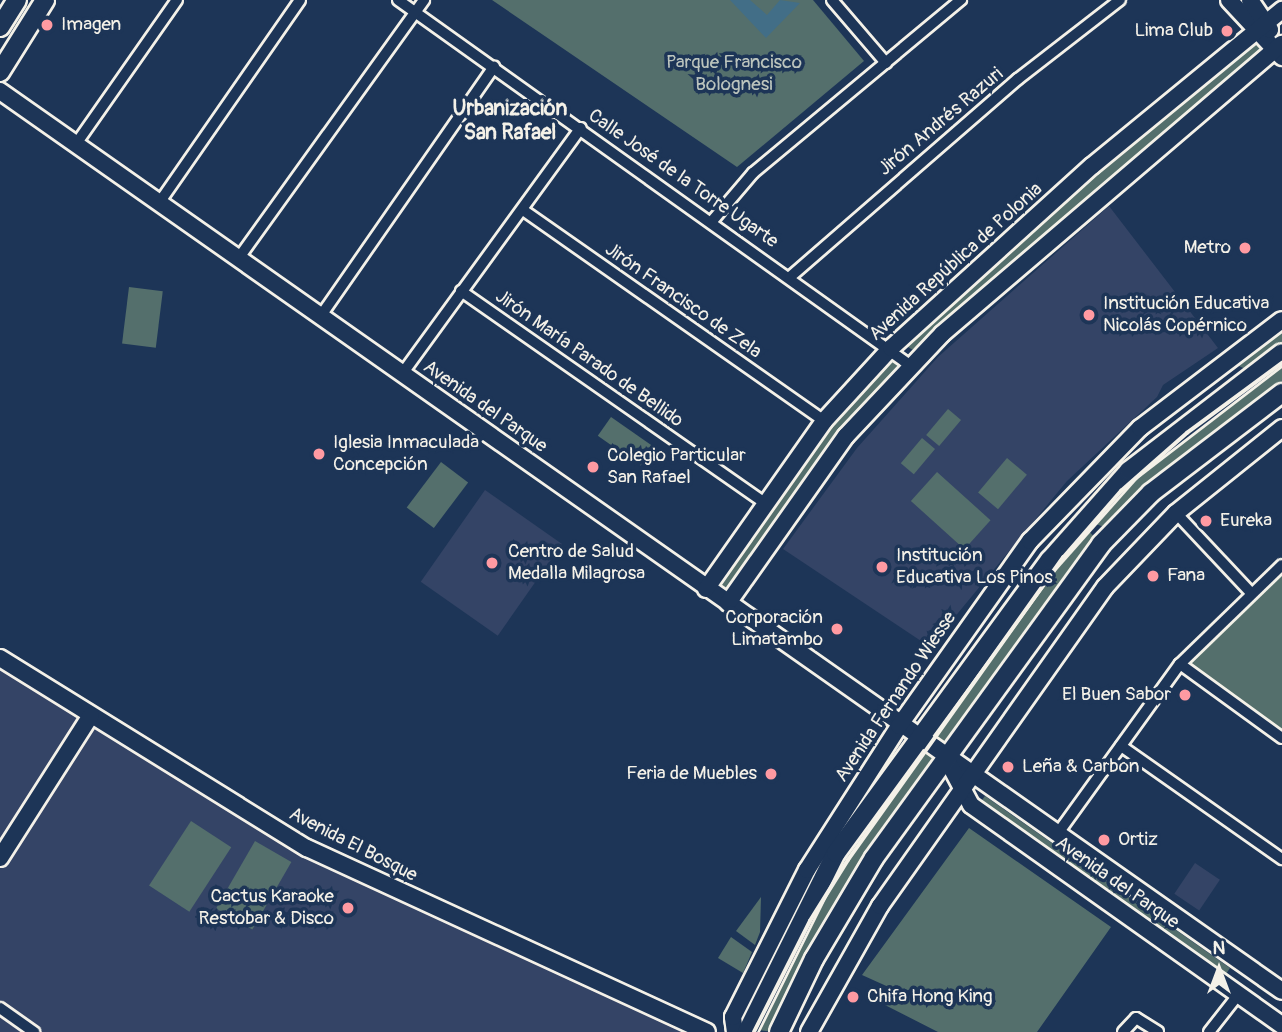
<!DOCTYPE html>
<meta charset="utf-8">
<style>
body{margin:0}
#map{position:relative;width:1282px;height:1032px;overflow:hidden;background:#1d3557;font-family:Pangolin,sans-serif}
div>[style]{position:absolute}
.built>*{inset:0;background:#344466;transform-origin:0 0}
.green>*{inset:0;background:#546f6c;transform-origin:0 0}
.water>*{inset:0;background:#426e87}
.roads{filter:drop-shadow(2px 0 #f4f1e8) drop-shadow(-2px 0 #f4f1e8) drop-shadow(0 2px #f4f1e8) drop-shadow(0 -2px #f4f1e8)}
.street>*{height:10px;margin:-5px;padding:0 5px;transform-origin:5px;border-radius:5px;background:#1d3557}
.secondary>*{height:16px;margin:-8px;padding:0 8px;transform-origin:8px;border-radius:8px;background:#1d3557}
.primary>*{height:18px;margin:-9px;padding:0 9px;transform-origin:9px;border-radius:9px;background:#1d3557}
.rail>*{height:3.5px;margin:-1.75px;padding:0 1.75px;transform-origin:1.75px;border-radius:1.75px;background:#f4f1e8}
.dots>*{width:19px;height:19px;translate:-50% -50%;box-sizing:border-box;border:4px solid #1d3557;border-radius:50%}
span{translate:-50% -50%;white-space:nowrap;text-align:center;line-height:1.15;-webkit-text-stroke:7px #1d3557;paint-order:stroke}
.poi-label{font-size:19px;color:#f4f1e8}
.left{translate:0 -50%;text-align:left}
.right{translate:-100% -50%;text-align:right}
.park-label{font-size:19px;color:#bcc4bd}
.street-label{font-size:19px;color:#f4f1e8}
.neighbourhood-label{font-size:21px;color:#f4f1e8;font-weight:700}
.north{position:absolute;left:1184px;top:934px;width:70px;height:70px;-webkit-text-stroke:5px #1d3557;paint-order:stroke;rotate:0deg;font-size:19px;font-weight:700;line-height:28px;text-align:center;color:#f4f1e8}
.north::after{content:'';display:block;margin:auto;width:24px;height:32px;background:#f4f1e8;clip-path:polygon(50% 0,100% 100%,50% 72%,0 100%)}
</style>
<div id="map">
<div class="built">
<div style="clip-path:polygon(1109px 206px,1218px 348px,1163px 385px,1157px 397px,1067px 481px,930px 647px,783px 549px,857px 448px,938px 357px)"></div>
<div style="left:485px;top:490px;width:94px;height:112px;rotate:35deg"></div>
<div style="clip-path:polygon(0 664px,288px 844px,695px 1032px,0 1032px)"></div>
<div style="left:1195px;top:863px;width:30px;height:37px;rotate:34deg"></div>
</div>
<div class="green">
<div style="clip-path:polygon(492px 0,813px 0,864px 61px,737px 167px)"></div>
<div style="clip-path:polygon(1252px 38px,1258px 41px,1260px 53px,913px 350px,903px 344px,926px 313px)"></div>
<div style="left:129px;top:287px;width:34px;height:57px;rotate:7deg"></div>
<div style="clip-path:polygon(1282px 326px,1282px 347px,1249px 371px,1237px 365px,1236px 360px)"></div>
<div style="clip-path:polygon(892px 357px,900px 369px,728px 590px,719px 587px,719px 581px,837px 418px)"></div>
<div style="clip-path:polygon(1282px 360px,1282px 387px,1107px 528px,1093px 523px,1133px 475px)"></div>
<div style="left:948px;top:409px;width:17px;height:34px;rotate:40deg"></div>
<div style="left:611px;top:417px;width:52px;height:23px;rotate:35deg"></div>
<div style="left:922px;top:438px;width:17px;height:33px;rotate:40deg"></div>
<div style="left:1007px;top:458px;width:26px;height:45px;rotate:40deg"></div>
<div style="left:441px;top:462px;width:34px;height:57px;rotate:37deg"></div>
<div style="left:937px;top:472px;width:72px;height:39px;rotate:42deg"></div>
<div style="clip-path:polygon(1087px 529px,1097px 540px,944px 747px,928px 734px,1054px 565px)"></div>
<div style="clip-path:polygon(1282px 565px,1282px 738px,1180px 664px)"></div>
<div style="clip-path:polygon(922px 747px,937px 757px,774px 1032px,759px 1030px,827px 879px)"></div>
<div style="clip-path:polygon(985px 796px,1230px 968px,1226px 974px,979px 804px)"></div>
<div style="left:191px;top:821px;width:48px;height:77px;rotate:33deg"></div>
<div style="clip-path:polygon(969px 828px,1111px 927px,1037px 1032px,938px 1032px,885px 1005px,893px 989px,862px 975px)"></div>
<div style="left:255px;top:841px;width:42px;height:78px;rotate:30deg"></div>
<div style="clip-path:polygon(761px 897px,760px 932px,755px 945px,736px 931px)"></div>
<div style="clip-path:polygon(731px 937px,752px 952px,743px 973px,718px 958px)"></div>
</div>
<div class="water">
<div style="clip-path:polygon(730px 0,750px 0,767px 15px,780px 0,800px 3px,766px 38px)"></div>
</div>
<div class="roads">
<div class="street">
<div style="left:398px;top:0;width:630px;rotate:35.51deg"></div>
<div style="left:832px;top:0;width:83px;rotate:49.4deg"></div>
<div style="left:76px;top:144px;width:176px;rotate:-55deg"></div>
<div style="left:159px;top:203px;width:247px;rotate:-55.2deg"></div>
<div style="left:523px;top:210px;width:368px;rotate:35deg"></div>
<div style="left:713px;top:220px;width:62px;rotate:-49.6deg"></div>
<div style="left:753px;top:173px;width:271px;rotate:-39.8deg"></div>
<div style="left:238px;top:259px;width:319px;rotate:-54.3deg"></div>
<div style="left:790px;top:277px;width:302px;rotate:-41deg"></div>
<div style="left:1018px;top:79px;width:129px;rotate:-37.8deg"></div>
<div style="left:461px;top:291px;width:371px;rotate:34.9deg"></div>
<div style="left:320px;top:317px;width:305px;rotate:-55.2deg"></div>
<div style="left:402px;top:374px;width:304px;rotate:-54deg"></div>
<div style="left:1176px;top:513px;width:110px;rotate:46.8deg"></div>
<div style="left:1180px;top:664px;width:126px;rotate:36deg"></div>
<div style="left:1121px;top:746px;width:197px;rotate:35.1deg"></div>
<div style="left:1058px;top:833px;width:208px;rotate:-54.2deg"></div>
<div style="left:1180px;top:664px;width:142px;rotate:-44.1deg"></div>
<div style="left:0;top:1008px;width:42px;rotate:35.2deg"></div>
<div style="left:1123px;top:1032px;width:19px;rotate:-47deg"></div>
<div style="left:1136px;top:1018px;width:26px;rotate:32deg"></div>
<div style="left:1209px;top:1032px;width:47px;rotate:-51.9deg"></div>
</div>
<div class="secondary">
<div style="left:1229px;top:0;width:78px;rotate:47.1deg"></div>
<div style="left:1250px;top:0;width:36px;rotate:56deg"></div>
<div style="left:0;top:91px;width:1566px;rotate:35.07deg"></div>
<div style="left:706px;top:589px;width:205px;rotate:-54.9deg"></div>
<div style="left:824px;top:421px;width:99px;rotate:-47.5deg"></div>
<div style="left:891px;top:348px;width:271px;rotate:-42.2deg"></div>
<div style="left:1092px;top:166px;width:246px;rotate:-39.4deg"></div>
<div style="left:728px;top:603px;width:204px;rotate:-54.8deg"></div>
<div style="left:846px;top:436px;width:140px;rotate:-46.7deg"></div>
<div style="left:942px;top:334px;width:447px;rotate:-40.5deg"></div>
<div style="left:0;top:658px;width:361px;rotate:31.8deg"></div>
<div style="left:307px;top:848px;width:440px;rotate:24.7deg"></div>
<div style="left:946px;top:758px;width:53px;rotate:62deg"></div>
<div style="left:971px;top:805px;width:381px;rotate:35.3deg"></div>
<div style="left:0;top:858px;width:169px;rotate:-57.5deg"></div>
<div style="left:735px;top:1032px;width:15px;rotate:-98deg"></div>
<div style="left:733px;top:1017px;width:165px;rotate:-63.3deg"></div>
<div style="left:807px;top:870px;width:171px;rotate:-57.4deg"></div>
<div style="left:899px;top:726px;width:227px;rotate:-54.7deg"></div>
<div style="left:1030px;top:541px;width:158px;rotate:-45.8deg"></div>
<div style="left:1140px;top:428px;width:178px;rotate:-37.3deg"></div>
<div style="left:809px;top:1032px;width:145px;rotate:-60.6deg"></div>
<div style="left:880px;top:906px;width:390px;rotate:-54.8deg"></div>
<div style="left:1105px;top:587px;width:103px;rotate:-46.2deg"></div>
<div style="left:1176px;top:513px;width:136px;rotate:-38.7deg"></div>
</div>
<div class="primary">
<div style="left:0;top:27px;width:32px;rotate:-58deg"></div>
<div style="left:0;top:72px;width:85px;rotate:-58deg"></div>
<div style="left:747px;top:1032px;width:200px;rotate:-63.6deg"></div>
<div style="left:836px;top:853px;width:363px;rotate:-53.9deg"></div>
<div style="left:1050px;top:560px;width:119px;rotate:-48.4deg"></div>
<div style="left:1129px;top:471px;width:193px;rotate:-37.6deg"></div>
<div style="left:779px;top:1032px;width:81px;rotate:-64.4deg"></div>
<div style="left:814px;top:959px;width:117px;rotate:-59.3deg"></div>
<div style="left:874px;top:858px;width:387px;rotate:-54.1deg"></div>
<div style="left:1101px;top:544px;width:71px;rotate:-45.6deg"></div>
<div style="left:1151px;top:493px;width:165px;rotate:-37.4deg"></div>
</div>
</div>
<div class="rail">
<div style="left:754px;top:1032px;width:124px;rotate:-63.2deg"></div>
<div style="left:810px;top:921px;width:72px;rotate:-58.1deg"></div>
<div style="left:848px;top:860px;width:371px;rotate:-54.6deg"></div>
<div style="left:1063px;top:558px;width:89px;rotate:-49.1deg"></div>
<div style="left:1121px;top:491px;width:88px;rotate:-41.3deg"></div>
<div style="left:1187px;top:433px;width:118px;rotate:-36.4deg"></div>
</div>
<div class="dots">
<div style="left:47px;top:25px;background:#ff9aa2"></div>
<div style="left:1227px;top:31px;background:#ff9aa2"></div>
<div style="left:1245px;top:248px;background:#ff9aa2"></div>
<div style="left:1089px;top:315px;background:#ff9aa2"></div>
<div style="left:319px;top:454px;background:#ff9aa2"></div>
<div style="left:593px;top:467px;background:#ff9aa2"></div>
<div style="left:1206px;top:521px;background:#ff9aa2"></div>
<div style="left:492px;top:563px;background:#ff9aa2"></div>
<div style="left:882px;top:567px;background:#ff9aa2"></div>
<div style="left:1153px;top:576px;background:#ff9aa2"></div>
<div style="left:837px;top:629px;background:#ff9aa2"></div>
<div style="left:1185px;top:695px;background:#ff9aa2"></div>
<div style="left:1008px;top:767px;background:#ff9aa2"></div>
<div style="left:771px;top:774px;background:#ff9aa2"></div>
<div style="left:1104px;top:840px;background:#ff9aa2"></div>
<div style="left:348px;top:908px;background:#ff9aa2"></div>
<div style="left:853px;top:997px;background:#ff9aa2"></div>
</div>
<div class="poi-label">
<span class="left" style="left:61px;top:25px">Imagen</span>
<span class="right" style="left:1213px;top:31px">Lima Club</span>
<span class="right" style="left:1231px;top:248px">Metro</span>
<span class="left" style="left:1103px;top:315px">Institución Educativa<br>Nicolás Copérnico</span>
<span class="left" style="left:333px;top:454px">Iglesia Inmaculada<br>Concepción</span>
<span class="left" style="left:607px;top:467px">Colegio Particular<br>San Rafael</span>
<span class="left" style="left:1220px;top:521px">Eureka</span>
<span class="left" style="left:508px;top:563px">Centro de Salud<br>Medalla Milagrosa</span>
<span class="left" style="left:896px;top:567px">Institución<br>Educativa Los Pinos</span>
<span class="left" style="left:1167px;top:576px">Fana</span>
<span class="right" style="left:823px;top:629px">Corporación<br>Limatambo</span>
<span class="right" style="left:1171px;top:695px">El Buen Sabor</span>
<span class="left" style="left:1022px;top:767px">Leña &amp; Carbon</span>
<span class="right" style="left:757px;top:774px">Feria de Muebles</span>
<span class="left" style="left:1118px;top:840px">Ortiz</span>
<span class="right" style="left:334px;top:908px">Cactus Karaoke<br>Restobar &amp; Disco</span>
<span class="left" style="left:867px;top:997px">Chifa Hong King</span>
</div>
<div class="park-label">
<span style="left:734px;top:74px">Parque Francisco<br>Bolognesi</span>
</div>
<div class="street-label">
<span style="left:941px;top:122px;rotate:-40deg">Jirón Andrés Razuri</span>
<span style="left:683px;top:179px;rotate:35deg">Calle José de la Torre Ugarte</span>
<span style="left:956px;top:262px;rotate:-42deg">Avenida República de Polonia</span>
<span style="left:683px;top:301px;rotate:35deg">Jirón Francisco de Zela</span>
<span style="left:589px;top:359px;rotate:35deg">Jirón María Parado de Bellido</span>
<span style="left:485px;top:407px;rotate:35deg">Avenida del Parque</span>
<span style="left:896px;top:697px;rotate:-56deg">Avenida Fernando Wiesse</span>
<span style="left:353px;top:845px;rotate:27deg">Avenida El Bosque</span>
<span style="left:1117px;top:883px;rotate:35deg">Avenida del Parque</span>
</div>
<div class="neighbourhood-label">
<span style="left:510px;top:121px">Urbanización<br>San Rafael</span>
</div>
<div class="north">N</div>
</div>
